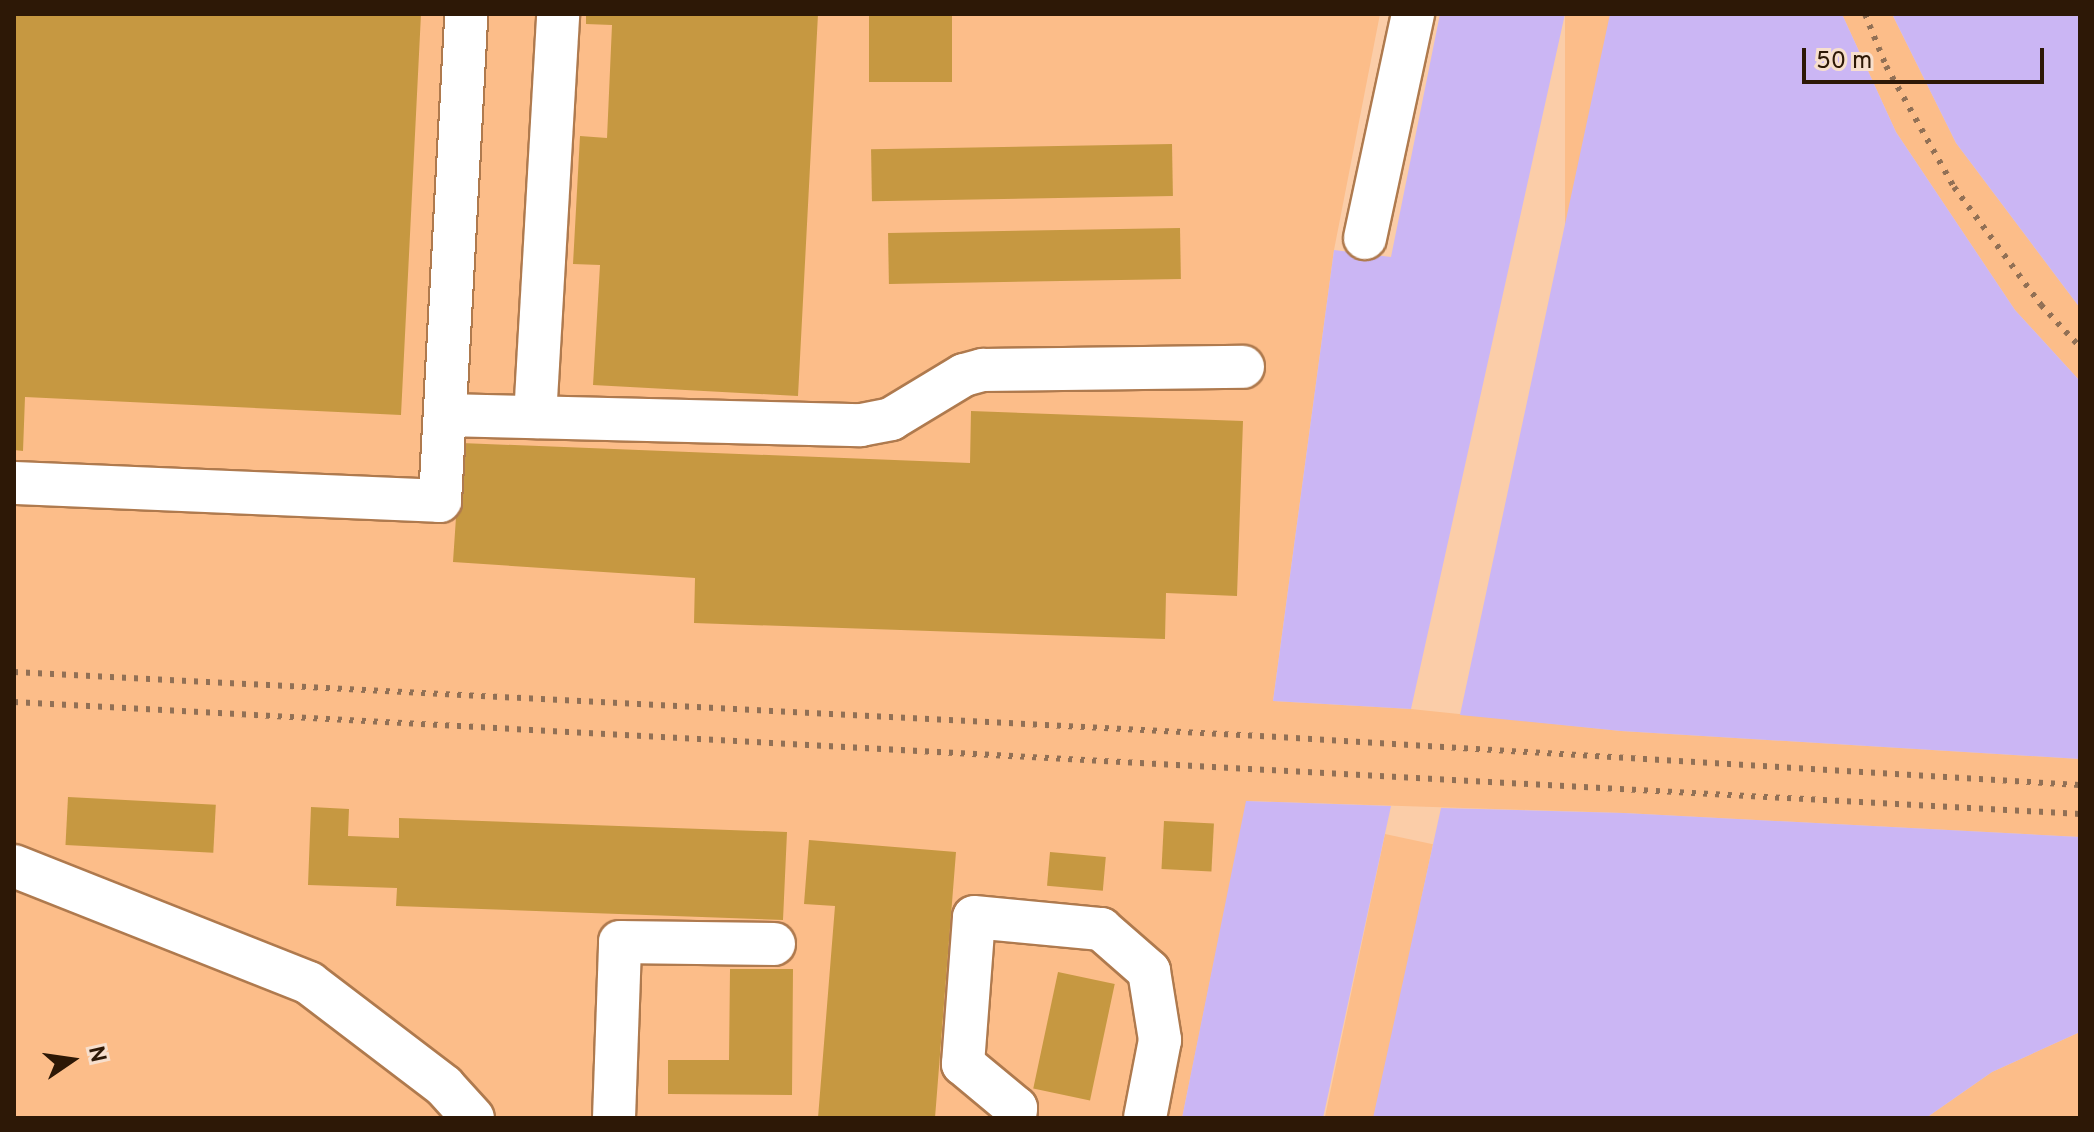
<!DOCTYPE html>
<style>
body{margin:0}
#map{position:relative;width:2094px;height:1132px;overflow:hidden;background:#fbcda8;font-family:Overpass,sans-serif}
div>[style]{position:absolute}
.built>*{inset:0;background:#fcbd89;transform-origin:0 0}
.green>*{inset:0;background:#cbb6f4}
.building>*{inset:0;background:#c69841;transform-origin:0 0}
.roads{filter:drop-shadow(2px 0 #af7a4e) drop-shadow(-2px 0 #af7a4e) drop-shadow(0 2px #af7a4e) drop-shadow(0 -2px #af7a4e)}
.minor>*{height:42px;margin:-21px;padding:0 21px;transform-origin:21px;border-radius:21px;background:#fff}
.rail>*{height:6px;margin-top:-3px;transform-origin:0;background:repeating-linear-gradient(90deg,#917055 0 4px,transparent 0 12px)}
span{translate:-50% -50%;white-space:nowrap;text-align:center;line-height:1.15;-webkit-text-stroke:8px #f7dfcd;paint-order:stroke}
.frame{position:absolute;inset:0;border:16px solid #2d1806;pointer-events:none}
.north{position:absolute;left:32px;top:1020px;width:80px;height:80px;-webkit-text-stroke:6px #f7dfcd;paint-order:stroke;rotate:77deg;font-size:22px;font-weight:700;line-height:32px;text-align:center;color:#2d1806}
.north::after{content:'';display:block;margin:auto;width:28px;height:36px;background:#2d1806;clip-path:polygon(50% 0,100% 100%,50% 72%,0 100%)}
.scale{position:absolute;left:1802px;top:48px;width:242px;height:36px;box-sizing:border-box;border:4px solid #2d1806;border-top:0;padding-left:10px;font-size:24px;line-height:28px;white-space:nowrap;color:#2d1806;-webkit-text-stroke:6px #f7dfcd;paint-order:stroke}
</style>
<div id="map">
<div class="built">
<div style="clip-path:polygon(14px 14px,1380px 14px,1334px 250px,1273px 701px,1411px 709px,1621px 731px,2080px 759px,2080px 837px,1624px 813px,1247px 801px,1182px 1118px,14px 1118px)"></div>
<div style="left:1565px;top:14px;width:45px;height:682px"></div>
<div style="clip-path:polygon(1842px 14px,1892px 14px,1956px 143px,2080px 308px,2080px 381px,2015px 310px,1896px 132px)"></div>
<div style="left:1385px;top:834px;width:49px;height:291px;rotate:12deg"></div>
<div style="clip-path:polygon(2080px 1032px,2080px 1118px,1926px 1118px,1992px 1072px)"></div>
</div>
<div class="green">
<div style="clip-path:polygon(1440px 14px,1565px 14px,1411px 709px,1273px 701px,1334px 250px,1391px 257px)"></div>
<div style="clip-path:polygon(1610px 14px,1842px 14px,1896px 132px,2015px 310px,2080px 381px,2080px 759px,1621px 731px,1460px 715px)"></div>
<div style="clip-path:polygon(1892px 14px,2080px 14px,2080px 308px,1956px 143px)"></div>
<div style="clip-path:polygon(1246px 801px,1391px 806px,1323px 1118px,1182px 1118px)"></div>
<div style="clip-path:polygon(1441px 808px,1624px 813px,2080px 837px,2080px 1032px,1992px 1072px,1926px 1118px,1373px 1118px)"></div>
</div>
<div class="building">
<div style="clip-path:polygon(14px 14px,421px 14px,401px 415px,25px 397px,23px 451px,14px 450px)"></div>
<div style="clip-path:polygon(586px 14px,818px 14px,798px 396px,593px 385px,600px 265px,573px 264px,580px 136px,607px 138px,612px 25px,586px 24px)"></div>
<div style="left:869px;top:14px;width:83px;height:68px"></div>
<div style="left:1172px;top:144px;width:52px;height:301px;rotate:89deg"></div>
<div style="left:1180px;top:228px;width:51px;height:292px;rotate:89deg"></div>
<div style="clip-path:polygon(971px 411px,1243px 421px,1237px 596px,1166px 593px,1165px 639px,694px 623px,695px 578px,453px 562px,461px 443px,970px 463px)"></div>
<div style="left:68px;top:797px;width:148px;height:48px;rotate:3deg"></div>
<div style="clip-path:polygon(311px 807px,349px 809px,348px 836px,399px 838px,399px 818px,787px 832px,783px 920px,396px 906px,397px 888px,308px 885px)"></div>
<div style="left:1164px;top:821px;width:50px;height:48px;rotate:3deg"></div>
<div style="clip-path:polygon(809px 840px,956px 852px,935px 1118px,818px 1118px,835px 906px,804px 904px)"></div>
<div style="left:1050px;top:852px;width:56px;height:34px;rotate:5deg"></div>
<div style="clip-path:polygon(730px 969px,793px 969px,792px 1095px,668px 1094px,668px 1060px,729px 1060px)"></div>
<div style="left:1058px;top:972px;width:58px;height:119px;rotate:12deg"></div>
</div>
<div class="roads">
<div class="minor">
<div style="left:1365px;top:238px;width:229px;rotate:-77.9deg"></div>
<div style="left:445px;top:415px;width:416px;rotate:1.4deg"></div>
<div style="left:861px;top:425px;width:31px;rotate:-11deg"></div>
<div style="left:891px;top:419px;width:85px;rotate:-31.1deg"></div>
<div style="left:964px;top:375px;width:20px;rotate:-15deg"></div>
<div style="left:983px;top:370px;width:260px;rotate:-0.7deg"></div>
<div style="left:535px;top:417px;width:404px;rotate:-86.7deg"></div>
<div style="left:14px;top:483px;width:426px;rotate:2.4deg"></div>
<div style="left:440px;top:501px;width:488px;rotate:-86.9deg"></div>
<div style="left:14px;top:866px;width:317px;rotate:21.6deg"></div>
<div style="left:309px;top:983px;width:170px;rotate:37.3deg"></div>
<div style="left:444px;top:1086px;width:43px;rotate:47.8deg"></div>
<div style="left:614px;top:1118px;width:176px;rotate:-88deg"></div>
<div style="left:620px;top:942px;width:154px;rotate:0.7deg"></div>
<div style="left:1015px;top:1118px;width:10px;rotate:-84deg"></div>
<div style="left:1016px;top:1108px;width:69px;rotate:-140.3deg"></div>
<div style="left:963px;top:1064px;width:147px;rotate:-85.7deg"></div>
<div style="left:974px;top:917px;width:128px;rotate:5.4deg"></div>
<div style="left:1101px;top:929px;width:64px;rotate:41.2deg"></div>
<div style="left:1149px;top:971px;width:70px;rotate:80.9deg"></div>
<div style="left:1160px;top:1040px;width:79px;rotate:100.9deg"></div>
</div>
</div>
<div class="rail">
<div style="left:1865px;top:14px;width:56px;rotate:68deg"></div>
<div style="left:1886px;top:66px;width:139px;rotate:60.7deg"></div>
<div style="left:1954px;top:187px;width:147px;rotate:53.6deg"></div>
<div style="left:2041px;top:305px;width:57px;rotate:47.1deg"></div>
<div style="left:14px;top:672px;width:1248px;rotate:2.94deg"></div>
<div style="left:1260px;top:736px;width:821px;rotate:3.42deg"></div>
<div style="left:14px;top:702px;width:2069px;rotate:3.1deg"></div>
</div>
<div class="frame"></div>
<div class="north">N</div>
<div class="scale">50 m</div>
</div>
